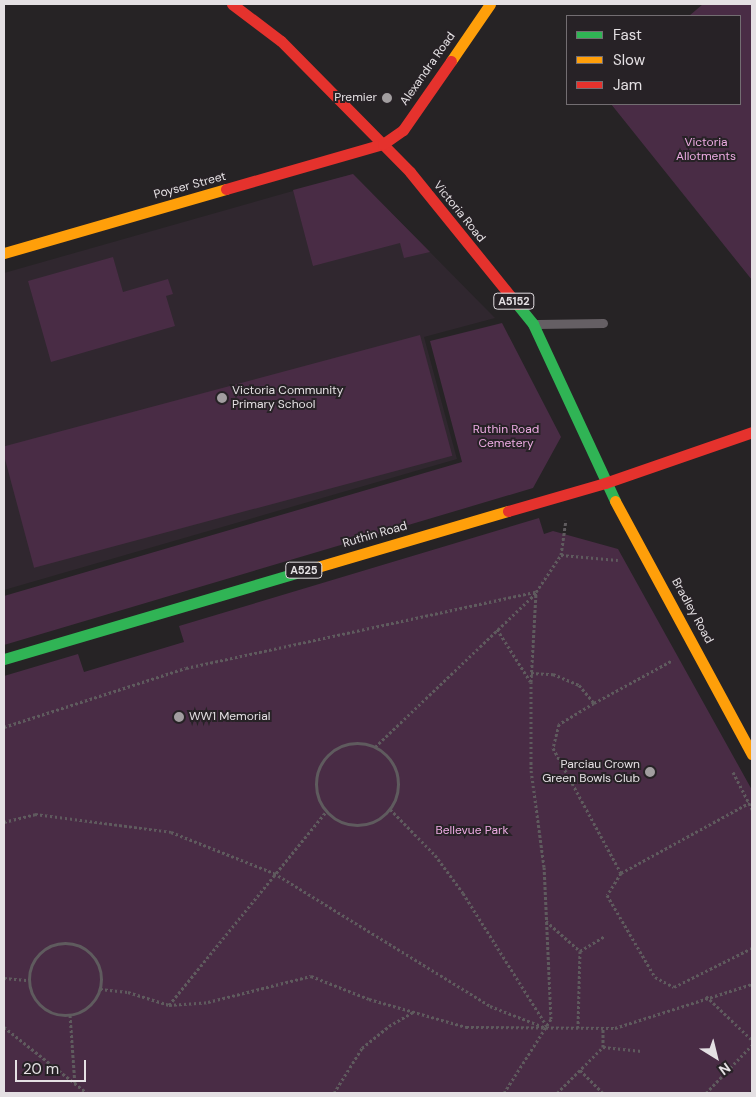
<!DOCTYPE html>
<style>
body{margin:0}
#map{position:relative;width:756px;height:1097px;overflow:hidden;background:#262325;font-family:"DM Sans",sans-serif}
div>[style]{position:absolute}
.built>*{inset:0;background:#30272f}
.green>*{inset:0;background:#492c45;transform-origin:0 0}
.path>*{height:3px;margin-top:-1.5px;transform-origin:0;background:repeating-linear-gradient(90deg,#5f5b5e 0 2.5px,transparent 0 5px)}
.path>.ring{margin:-1.5px;padding:0;box-sizing:content-box;background:none;border:3px solid #5f5b5e;border-radius:50%}
.lane>*{height:9px;margin:-4.5px;padding:0 4.5px;transform-origin:4.5px;border-radius:4.5px;background:#655f64}
.fast>*{height:11px;margin:-5.5px;padding:0 5.5px;transform-origin:5.5px;border-radius:5.5px;background:#30b455}
.slow>*{height:11px;margin:-5.5px;padding:0 5.5px;transform-origin:5.5px;border-radius:5.5px;background:#ff9f0a}
.jam>*{height:11px;margin:-5.5px;padding:0 5.5px;transform-origin:5.5px;border-radius:5.5px;background:#e5322d}
.dots>*{width:14px;height:14px;translate:-50% -50%;box-sizing:border-box;border:2px solid #272226;border-radius:50%}
span{translate:-50% -50%;white-space:nowrap;text-align:center;line-height:1.15;-webkit-text-stroke:4px #272226;paint-order:stroke}
.shield-label span{padding:1px 4px;background:#272226;border:1px solid;border-radius:4px;-webkit-text-stroke-width:0}
.shield-label{font-size:11px;color:#e4e0e3;font-weight:700}
.street-label{font-size:12px;color:#e4e0e3}
.poi-label{font-size:12px;color:#e4e0e3}
.right{translate:-100% -50%;text-align:right}
.left{translate:0 -50%;text-align:left}
.park-label{font-size:12px;color:#ecabe2}
.frame{position:absolute;inset:0;border:5px solid #e4e0e3;pointer-events:none}
.legend{position:absolute;left:566px;top:15px;width:175px;height:90px;box-sizing:border-box;background:#272226;border:1px solid #736e72;margin:0;padding:6px 9px;list-style:none;font-size:15px;color:#e4e0e3}
.legend li{display:flex;align-items:center;gap:10px;height:25px}
.legend b{width:25px;border:1px solid #736e72}
.north{position:absolute;left:691px;top:1032px;width:50px;height:50px;-webkit-text-stroke:4px #272226;paint-order:stroke;rotate:144deg;font-size:14px;font-weight:700;line-height:20px;text-align:center;color:#e4e0e3}
.north::after{content:'';display:block;margin:auto;width:18px;height:22px;background:#e4e0e3;clip-path:polygon(50% 0,100% 100%,50% 72%,0 100%)}
.scale{position:absolute;left:15px;top:1060px;width:71px;height:22px;box-sizing:border-box;border:2px solid #e4e0e3;border-top:0;padding-left:6px;font-size:15px;line-height:18px;white-space:nowrap;color:#e4e0e3;-webkit-text-stroke:4px #272226;paint-order:stroke}
</style>
<div id="map">
<div class="built">
<div style="clip-path:polygon(353px 174px,495px 318px,424px 337px,457px 459px,4px 590px,4px 273px)"></div>
</div>
<div class="green">
<div style="clip-path:polygon(703px 4px,752px 4px,752px 280px,611px 104px,740px 104px,740px 16px,689px 16px)"></div>
<div style="clip-path:polygon(353px 174px,430px 252px,404px 258px,400px 243px,313px 266px,293px 190px)"></div>
<div style="clip-path:polygon(113px 257px,123px 292px,168px 279px,173px 294px,166px 296px,175px 326px,51px 362px,28px 281px)"></div>
<div style="clip-path:polygon(502px 323px,561px 437px,533px 488px,4px 645px,4px 596px,462px 462px,430px 341px)"></div>
<div style="left:420px;top:335px;width:125px;height:433px;rotate:75deg"></div>
<div style="clip-path:polygon(539px 518px,544px 534px,553px 531px,618px 549px,752px 790px,752px 1088px,749px 1093px,4px 1093px,4px 676px,78px 654px,84px 672px,184px 642px,179px 626px)"></div>
</div>
<div class="path">
<div style="left:561px;top:555px;width:57px;rotate:5deg"></div>
<div style="left:497px;top:629px;width:62px;rotate:57.6deg"></div>
<div style="left:531px;top:673px;width:22px;rotate:3deg"></div>
<div style="left:553px;top:674px;width:28px;rotate:23deg"></div>
<div style="left:579px;top:685px;width:23px;rotate:50deg"></div>
<div style="left:594px;top:703px;width:41px;rotate:149deg"></div>
<div style="left:559px;top:724px;width:25px;rotate:104deg"></div>
<div style="left:553px;top:748px;width:142px;rotate:61.5deg"></div>
<div style="left:621px;top:873px;width:26px;rotate:122deg"></div>
<div style="left:607px;top:895px;width:95px;rotate:59.7deg"></div>
<div style="left:655px;top:977px;width:21px;rotate:28deg"></div>
<div style="left:674px;top:987px;width:87px;rotate:-26.6deg"></div>
<div style="left:594px;top:703px;width:90px;rotate:-28.6deg"></div>
<div style="left:4px;top:727px;width:191px;rotate:-18deg"></div>
<div style="left:186px;top:668px;width:358px;rotate:-12.3deg"></div>
<div class="ring" style="left:316px;top:743px;width:79px;height:79px"></div>
<div style="left:375px;top:747px;width:223px;rotate:-43.7deg"></div>
<div style="left:733px;top:772px;width:42px;rotate:62.8deg"></div>
<div style="left:390px;top:809px;width:64px;rotate:45.6deg"></div>
<div style="left:435px;top:855px;width:47px;rotate:53.6deg"></div>
<div style="left:463px;top:893px;width:160px;rotate:57.8deg"></div>
<div style="left:4px;top:822px;width:32px;rotate:-14deg"></div>
<div style="left:35px;top:814px;width:137px;rotate:7.5deg"></div>
<div style="left:171px;top:832px;width:111px;rotate:21.7deg"></div>
<div style="left:274px;top:873px;width:254px;rotate:31.6deg"></div>
<div style="left:490px;top:1006px;width:58px;rotate:21.3deg"></div>
<div style="left:621px;top:873px;width:146px;rotate:-28.7deg"></div>
<div style="left:546px;top:921px;width:45px;rotate:41.4deg"></div>
<div style="left:580px;top:951px;width:77px;rotate:91.5deg"></div>
<div class="ring" style="left:29px;top:943px;width:69px;height:69px"></div>
<div style="left:580px;top:951px;width:29px;rotate:-31deg"></div>
<div style="left:4px;top:978px;width:25px;rotate:5deg"></div>
<div style="left:100px;top:989px;width:28px;rotate:6deg"></div>
<div style="left:128px;top:992px;width:43px;rotate:17.6deg"></div>
<div style="left:169px;top:1005px;width:249px;rotate:-50.9deg"></div>
<div style="left:706px;top:996px;width:64px;rotate:43.7deg"></div>
<div style="left:169px;top:1005px;width:39px;rotate:-4deg"></div>
<div style="left:208px;top:1002px;width:106px;rotate:-14.2deg"></div>
<div style="left:311px;top:976px;width:62px;rotate:21.6deg"></div>
<div style="left:369px;top:999px;width:101px;rotate:16.1deg"></div>
<div style="left:466px;top:1027px;width:149px;rotate:0.4deg"></div>
<div style="left:615px;top:1028px;width:144px;rotate:-17.8deg"></div>
<div style="left:70px;top:1015px;width:69px;rotate:85.9deg"></div>
<div style="left:4px;top:1027px;width:106px;rotate:38.5deg"></div>
<div style="left:603px;top:1047px;width:39px;rotate:6deg"></div>
<div style="left:580px;top:1070px;width:33px;rotate:45deg"></div>
<div style="left:334px;top:1093px;width:53px;rotate:-58.1deg"></div>
<div style="left:362px;top:1048px;width:35px;rotate:-39deg"></div>
<div style="left:389px;top:1026px;width:28px;rotate:-30deg"></div>
<div style="left:504px;top:1093px;width:88px;rotate:-57.6deg"></div>
<div style="left:551px;top:1019px;width:152px;rotate:-92.6deg"></div>
<div style="left:544px;top:867px;width:99px;rotate:-97.6deg"></div>
<div style="left:531px;top:769px;width:87px;rotate:-90deg"></div>
<div style="left:531px;top:682px;width:90px;rotate:-86.8deg"></div>
<div style="left:536px;top:592px;width:45px;rotate:-56deg"></div>
<div style="left:561px;top:555px;width:35px;rotate:-82deg"></div>
<div style="left:557px;top:1093px;width:65px;rotate:-45deg"></div>
<div style="left:603px;top:1047px;width:19px;rotate:-90deg"></div>
<div style="left:706px;top:1093px;width:66px;rotate:-46.2deg"></div>
</div>
<div class="lane">
<div style="left:538px;top:324px;width:65px;rotate:-0.9deg"></div>
</div>
<div class="fast">
<div style="left:517px;top:304px;width:26px;rotate:51deg"></div>
<div style="left:533px;top:324px;width:195px;rotate:65.1deg"></div>
<div style="left:4px;top:659px;width:323px;rotate:-16.4deg"></div>
</div>
<div class="slow">
<div style="left:451px;top:61px;width:69px;rotate:-55.6deg"></div>
<div style="left:4px;top:253px;width:231px;rotate:-16.1deg"></div>
<div style="left:615px;top:501px;width:288px;rotate:61.6deg"></div>
<div style="left:314px;top:568px;width:202px;rotate:-16.4deg"></div>
</div>
<div class="jam">
<div style="left:232px;top:4px;width:61px;rotate:37.1deg"></div>
<div style="left:281px;top:41px;width:184px;rotate:45.4deg"></div>
<div style="left:410px;top:172px;width:170px;rotate:51deg"></div>
<div style="left:226px;top:189px;width:163px;rotate:-16deg"></div>
<div style="left:383px;top:144px;width:24px;rotate:-35deg"></div>
<div style="left:403px;top:130px;width:84px;rotate:-55.2deg"></div>
<div style="left:508px;top:511px;width:101px;rotate:-16.1deg"></div>
<div style="left:605px;top:483px;width:156px;rotate:-19.1deg"></div>
</div>
<div class="dots">
<div style="left:387px;top:98px;background:#a29ea0"></div>
<div style="left:222px;top:398px;background:#a29ea0"></div>
<div style="left:179px;top:717px;background:#a29ea0"></div>
<div style="left:650px;top:772px;background:#a29ea0"></div>
</div>
<div class="shield-label">
<span style="left:514px;top:301px">A5152</span>
<span style="left:304px;top:570px">A525</span>
</div>
<div class="street-label">
<span style="left:428px;top:69px;rotate:-55deg">Alexandra Road</span>
<span style="left:190px;top:186px;rotate:-15deg">Poyser Street</span>
<span style="left:459px;top:212px;rotate:51deg">Victoria Road</span>
<span style="left:375px;top:535px;rotate:-16deg">Ruthin Road</span>
<span style="left:692px;top:611px;rotate:61deg">Bradley Road</span>
</div>
<div class="poi-label">
<span class="right" style="left:377px;top:98px">Premier</span>
<span class="left" style="left:232px;top:398px">Victoria Community<br>Primary School</span>
<span class="left" style="left:189px;top:717px">WW1 Memorial</span>
<span class="right" style="left:640px;top:772px">Parciau Crown<br>Green Bowls Club</span>
</div>
<div class="park-label">
<span style="left:706px;top:150px">Victoria<br>Allotments</span>
<span style="left:506px;top:437px">Ruthin Road<br>Cemetery</span>
<span style="left:472px;top:831px">Bellevue Park</span>
</div>
<div class="frame"></div>
<ul class="legend">
<li><b style="height:6px;background:#30b455"></b>Fast</li>
<li><b style="height:6px;background:#ff9f0a"></b>Slow</li>
<li><b style="height:6px;background:#e5322d"></b>Jam</li>
</ul>
<div class="north">N</div>
<div class="scale">20 m</div>
</div>
